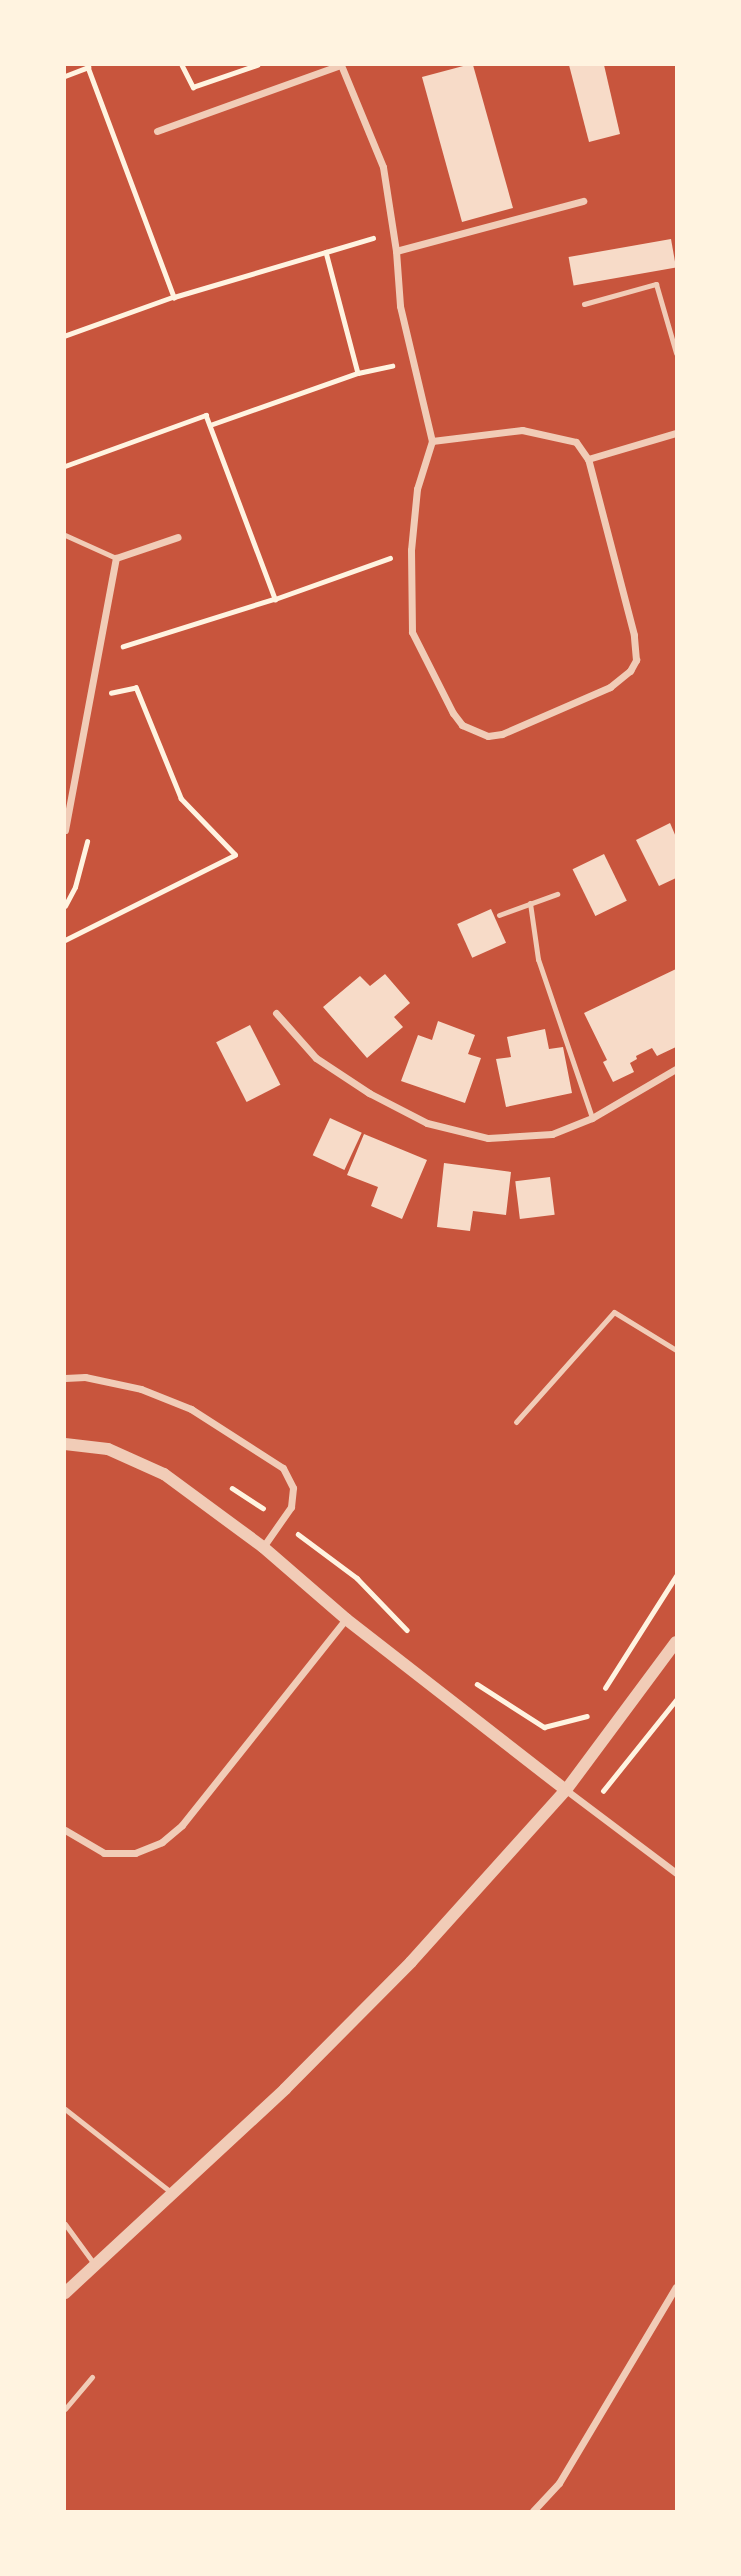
<!DOCTYPE html>
<style>
body{margin:0}
#map{position:relative;width:741px;height:2576px;overflow:hidden;background:#c8553d;font-family:Bitter,serif}
div>[style]{position:absolute}
.building>*{inset:0;background:#f7dbc8;transform-origin:0 0}
.path>*{height:4.5px;margin:-2.25px;padding:0 2.25px;transform-origin:2.25px;border-radius:2.25px;background:#fff3e0}
.service>*{height:5px;margin:-2.5px;padding:0 2.5px;transform-origin:2.5px;border-radius:2.5px;background:#f1ccb7}
.minor>*{height:7px;margin:-3.5px;padding:0 3.5px;transform-origin:3.5px;border-radius:3.5px;background:#f1ccb7}
.tertiary>*{height:12px;margin:-6px;padding:0 6px;transform-origin:6px;border-radius:6px;background:#f1ccb7}
span{translate:-50% -50%;white-space:nowrap;text-align:center;line-height:1.15;-webkit-text-stroke:6px #fff3e0;paint-order:stroke}
.frame{position:absolute;inset:0;border:66px solid #fff3e0;pointer-events:none}
</style>
<div id="map">
<div class="building">
<div style="clip-path:polygon(467px 65px,473px 65px,513px 208px,462px 222px,422px 77px)"></div>
<div style="clip-path:polygon(569px 65px,604px 65px,620px 134px,589px 142px)"></div>
<div style="left:671px;top:239px;width:29px;height:104px;rotate:80deg"></div>
<div style="clip-path:polygon(670px 823px,676px 837px,676px 878px,659px 886px,636px 840px)"></div>
<div style="left:604px;top:854px;width:52px;height:35px;rotate:64deg"></div>
<div style="left:491px;top:909px;width:37px;height:37px;rotate:66deg"></div>
<div style="clip-path:polygon(676px 969px,676px 1047px,657px 1056px,652px 1048px,636px 1056px,637px 1059px,630px 1063px,634px 1072px,613px 1082px,603px 1062px,607px 1060px,584px 1013px)"></div>
<div style="clip-path:polygon(385px 974px,410px 1003px,394px 1017px,403px 1027px,367px 1058px,323px 1007px,360px 976px,370px 986px)"></div>
<div style="clip-path:polygon(438px 1021px,475px 1035px,468px 1054px,481px 1058px,465px 1103px,401px 1081px,418px 1035px,432px 1040px)"></div>
<div style="left:250px;top:1025px;width:67px;height:38px;rotate:63deg"></div>
<div style="clip-path:polygon(545px 1029px,549px 1049px,563px 1047px,572px 1093px,506px 1107px,496px 1059px,511px 1057px,507px 1037px)"></div>
<div style="left:330px;top:1118px;width:35px;height:41px;rotate:25deg"></div>
<div style="clip-path:polygon(364px 1134px,427px 1160px,402px 1219px,371px 1206px,378px 1187px,347px 1175px)"></div>
<div style="clip-path:polygon(444px 1163px,511px 1172px,506px 1215px,473px 1211px,470px 1231px,437px 1227px)"></div>
<div style="left:550px;top:1177px;width:38px;height:35px;rotate:83deg"></div>
</div>
<div class="path">
<div style="left:182px;top:65px;width:25px;rotate:63deg"></div>
<div style="left:193px;top:87px;width:68px;rotate:-19deg"></div>
<div style="left:65px;top:76px;width:25px;rotate:-21deg"></div>
<div style="left:88px;top:67px;width:246px;rotate:69.5deg"></div>
<div style="left:174px;top:297px;width:116px;rotate:160.3deg"></div>
<div style="left:326px;top:252px;width:49px;rotate:-16.6deg"></div>
<div style="left:174px;top:297px;width:159px;rotate:-16.5deg"></div>
<div style="left:326px;top:252px;width:125px;rotate:75.2deg"></div>
<div style="left:210px;top:425px;width:157px;rotate:-19.4deg"></div>
<div style="left:358px;top:373px;width:35px;rotate:-12deg"></div>
<div style="left:65px;top:466px;width:150px;rotate:-19.9deg"></div>
<div style="left:206px;top:415px;width:197px;rotate:69.4deg"></div>
<div style="left:275px;top:599px;width:159px;rotate:162.5deg"></div>
<div style="left:275px;top:599px;width:122px;rotate:-19.6deg"></div>
<div style="left:65px;top:906px;width:21px;rotate:-62deg"></div>
<div style="left:75px;top:887px;width:47px;rotate:-75.1deg"></div>
<div style="left:65px;top:940px;width:190px;rotate:-26.6deg"></div>
<div style="left:235px;top:855px;width:78px;rotate:-134deg"></div>
<div style="left:181px;top:799px;width:120px;rotate:-112.1deg"></div>
<div style="left:136px;top:688px;width:25px;rotate:168deg"></div>
<div style="left:232px;top:1488px;width:37px;rotate:33deg"></div>
<div style="left:298px;top:1534px;width:74px;rotate:36.7deg"></div>
<div style="left:357px;top:1578px;width:72px;rotate:46.1deg"></div>
<div style="left:477px;top:1684px;width:80px;rotate:32.7deg"></div>
<div style="left:544px;top:1727px;width:44px;rotate:-14.3deg"></div>
<div style="left:605px;top:1688px;width:133px;rotate:-57.6deg"></div>
<div style="left:603px;top:1791px;width:117px;rotate:-51.3deg"></div>
</div>
<div class="service">
<div style="left:584px;top:304px;width:75px;rotate:-15.5deg"></div>
<div style="left:656px;top:284px;width:72px;rotate:73.8deg"></div>
<div style="left:65px;top:535px;width:56px;rotate:24.3deg"></div>
<div style="left:530px;top:903px;width:57px;rotate:81.9deg"></div>
<div style="left:538px;top:959px;width:168px;rotate:71.2deg"></div>
<div style="left:499px;top:915px;width:62px;rotate:-19.9deg"></div>
<div style="left:516px;top:1422px;width:147px;rotate:-48.3deg"></div>
<div style="left:614px;top:1312px;width:73px;rotate:31.5deg"></div>
<div style="left:65px;top:2109px;width:136px;rotate:38.1deg"></div>
<div style="left:65px;top:2224px;width:51px;rotate:53.8deg"></div>
<div style="left:65px;top:2409px;width:42px;rotate:-49.8deg"></div>
</div>
<div class="minor">
<div style="left:341px;top:65px;width:110px;rotate:67.6deg"></div>
<div style="left:383px;top:167px;width:85px;rotate:81.2deg"></div>
<div style="left:396px;top:251px;width:55px;rotate:85.8deg"></div>
<div style="left:400px;top:306px;width:139px;rotate:76.7deg"></div>
<div style="left:432px;top:441px;width:50px;rotate:107.4deg"></div>
<div style="left:417px;top:489px;width:61px;rotate:95.6deg"></div>
<div style="left:411px;top:550px;width:82px;rotate:89.3deg"></div>
<div style="left:412px;top:632px;width:91px;rotate:63.2deg"></div>
<div style="left:453px;top:713px;width:15px;rotate:53deg"></div>
<div style="left:462px;top:725px;width:28px;rotate:23deg"></div>
<div style="left:488px;top:736px;width:14px;rotate:-8deg"></div>
<div style="left:502px;top:734px;width:118px;rotate:-23.5deg"></div>
<div style="left:610px;top:687px;width:26px;rotate:-39deg"></div>
<div style="left:630px;top:671px;width:13px;rotate:-61deg"></div>
<div style="left:636px;top:660px;width:25px;rotate:-95deg"></div>
<div style="left:634px;top:635px;width:182px;rotate:-104.6deg"></div>
<div style="left:588px;top:459px;width:92px;rotate:-16.5deg"></div>
<div style="left:157px;top:131px;width:195px;rotate:-19.8deg"></div>
<div style="left:396px;top:251px;width:194px;rotate:-15deg"></div>
<div style="left:432px;top:441px;width:91px;rotate:-7deg"></div>
<div style="left:522px;top:430px;width:55px;rotate:12.5deg"></div>
<div style="left:576px;top:442px;width:21px;rotate:55deg"></div>
<div style="left:65px;top:830px;width:277px;rotate:-79.4deg"></div>
<div style="left:116px;top:558px;width:65px;rotate:-18.7deg"></div>
<div style="left:276px;top:1013px;width:60px;rotate:48.4deg"></div>
<div style="left:316px;top:1058px;width:64px;rotate:33.4deg"></div>
<div style="left:369px;top:1093px;width:65px;rotate:27.3deg"></div>
<div style="left:427px;top:1123px;width:63px;rotate:13.8deg"></div>
<div style="left:488px;top:1138px;width:64px;rotate:-3.6deg"></div>
<div style="left:552px;top:1134px;width:43px;rotate:-21.8deg"></div>
<div style="left:592px;top:1118px;width:97px;rotate:-30.3deg"></div>
<div style="left:65px;top:1378px;width:20px;rotate:-3deg"></div>
<div style="left:85px;top:1377px;width:57px;rotate:12.1deg"></div>
<div style="left:141px;top:1389px;width:54px;rotate:21.8deg"></div>
<div style="left:191px;top:1409px;width:109px;rotate:32.7deg"></div>
<div style="left:283px;top:1468px;width:22px;rotate:63deg"></div>
<div style="left:293px;top:1488px;width:19px;rotate:96deg"></div>
<div style="left:291px;top:1507px;width:49px;rotate:125deg"></div>
<div style="left:566px;top:1790px;width:138px;rotate:37deg"></div>
<div style="left:65px;top:1830px;width:45px;rotate:30.5deg"></div>
<div style="left:104px;top:1853px;width:31px"></div>
<div style="left:135px;top:1853px;width:29px;rotate:-22deg"></div>
<div style="left:162px;top:1842px;width:26px;rotate:-40deg"></div>
<div style="left:182px;top:1825px;width:263px;rotate:-51.5deg"></div>
<div style="left:533px;top:2511px;width:38px;rotate:-47deg"></div>
<div style="left:559px;top:2483px;width:228px;rotate:-59.2deg"></div>
</div>
<div class="tertiary">
<div style="left:65px;top:1444px;width:43px;rotate:6.6deg"></div>
<div style="left:108px;top:1449px;width:61px;rotate:24.1deg"></div>
<div style="left:164px;top:1474px;width:123px;rotate:36.4deg"></div>
<div style="left:263px;top:1547px;width:110px;rotate:40.9deg"></div>
<div style="left:346px;top:1619px;width:279px;rotate:37.9deg"></div>
<div style="left:65px;top:2293px;width:300px;rotate:-42.8deg"></div>
<div style="left:285px;top:2089px;width:179px;rotate:-45.2deg"></div>
<div style="left:411px;top:1962px;width:232px;rotate:-48deg"></div>
<div style="left:566px;top:1790px;width:184px;rotate:-53.4deg"></div>
</div>
<div class="frame"></div>
</div>
